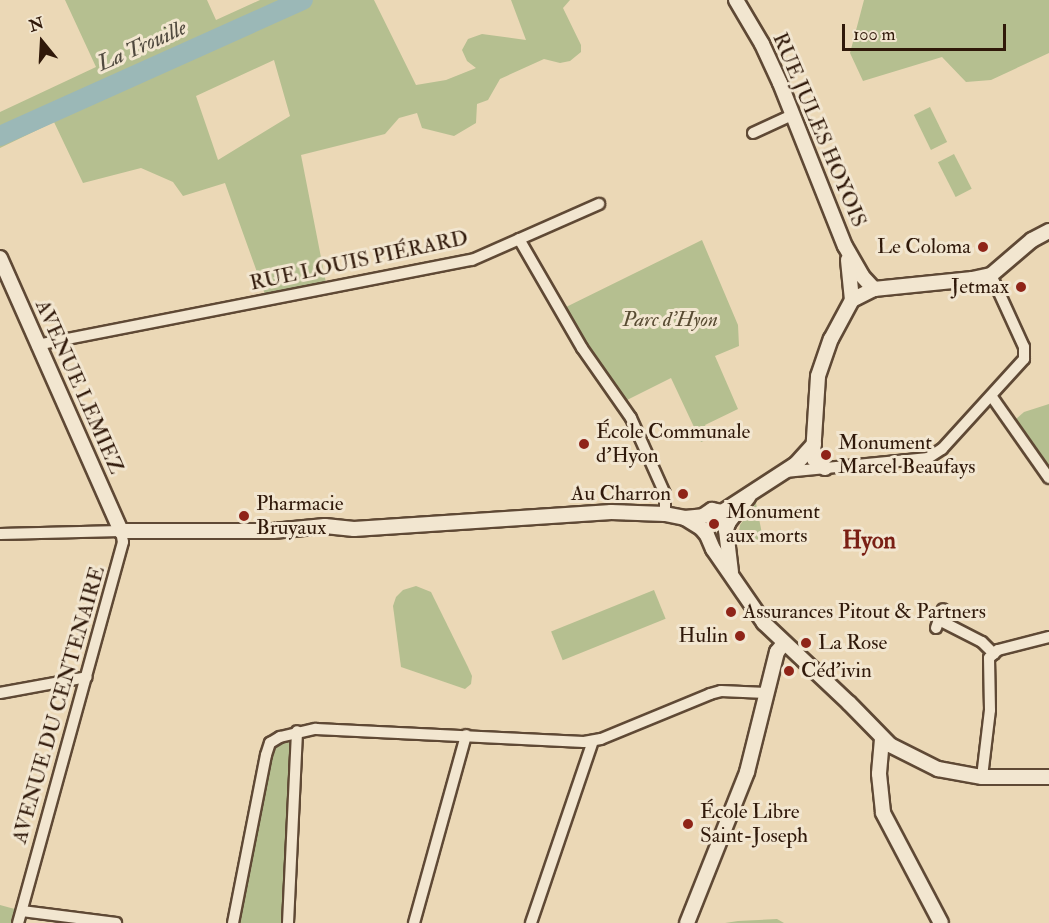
<!DOCTYPE html>
<meta charset="utf-8">
<style>
body{margin:0}
#map{position:relative;width:1049px;height:923px;overflow:hidden;background:#ebd8b6;font-family:"IM FELL Double Pica",serif}
div>[style]{position:absolute}
.green>*{inset:0;background:#b5bf90;transform-origin:0 0}
.river>*{height:20px;margin:-10px;padding:0 10px;transform-origin:10px;border-radius:10px;background:#9bb8b7}
.roads{filter:drop-shadow(2px 0 #5f4935) drop-shadow(-2px 0 #5f4935) drop-shadow(0 2px #5f4935) drop-shadow(0 -2px #5f4935)}
.minor>*{height:10px;margin:-5px;padding:0 5px;transform-origin:5px;border-radius:5px;background:#f2e6d0}
.tertiary>*{height:14px;margin:-7px;padding:0 7px;transform-origin:7px;border-radius:7px;background:#f2e6d0}
.dots>*{width:16px;height:16px;translate:-50% -50%;box-sizing:border-box;border:3px solid #f2e6d0;border-radius:50%}
span{translate:-50% -50%;white-space:nowrap;text-align:center;line-height:1.15;-webkit-text-stroke:6px #f2e6d0;paint-order:stroke}
.street-label{font-size:21px;color:#30190a}
.poi-label{font-size:21px;color:#30190a}
.right{translate:-100% -50%;text-align:right}
.left{translate:0 -50%;text-align:left}
.park-label{font-size:21px;color:#584b32;font-style:italic}
.water-label{font-size:22px;color:#50493e;font-style:italic}
.quarter-label{font-size:24px;color:#7a1f14;font-weight:700}
.north{position:absolute;left:12px;top:12px;width:60px;height:60px;-webkit-text-stroke:4px #f2e6d0;paint-order:stroke;rotate:342deg;font-size:16px;font-weight:700;line-height:24px;text-align:center;color:#30190a}
.north::after{content:'';display:block;margin:auto;width:21px;height:27px;background:#30190a;clip-path:polygon(50% 0,100% 100%,50% 72%,0 100%)}
.scale{position:absolute;left:842px;top:24px;width:164px;height:27px;box-sizing:border-box;border:3px solid #30190a;border-top:0;padding-left:8px;font-size:18px;line-height:21px;white-space:nowrap;color:#30190a;-webkit-text-stroke:4px #f2e6d0;paint-order:stroke}
</style>
<div id="map">
<div class="green">
<div style="clip-path:polygon(evenodd,65px 0,207px 0,216px 20px,260px 0,374px 0,416px 85px,446px 80px,476px 68px,467px 61px,462px 50px,468px 39px,482px 34px,526px 40px,511px 0,570px 0,563px 8px,581px 45px,581px 52px,570px 61px,560px 63px,544px 59px,500px 79px,488px 100px,477px 104px,476px 123px,454px 136px,422px 128px,417px 113px,399px 118px,385px 134px,301px 155px,327px 288px,267px 300px,225px 183px,183px 196px,173px 182px,141px 168px,83px 183px,54px 122px,0 148px,0 112px,96px 67px,65px 0,274px 60px,290px 116px,218px 160px,196px 96px,274px 60px)"></div>
<div style="clip-path:polygon(864px 0,1049px 0,1049px 53px,991px 80px,966px 82px,942px 57px,863px 81px,850px 53px)"></div>
<div style="left:930px;top:107px;width:39px;height:18px;rotate:64deg"></div>
<div style="left:954px;top:154px;width:39px;height:18px;rotate:63deg"></div>
<div style="clip-path:polygon(702px 240px,738px 325px,739px 346px,715px 356px,738px 409px,705px 425px,711px 438px,701px 442px,671px 378px,621px 403px,560px 310px)"></div>
<div style="clip-path:polygon(1049px 404px,1049px 475px,1016px 419px,1024px 412px)"></div>
<div style="clip-path:polygon(756px 503px,763px 539px,737px 544px,740px 525px)"></div>
<div style="clip-path:polygon(416px 586px,431px 592px,468px 667px,472px 676px,471px 684px,465px 689px,401px 667px,393px 606px,396px 597px,403px 590px)"></div>
<div style="left:654px;top:590px;width:31px;height:111px;rotate:68deg"></div>
<div style="clip-path:polygon(287px 734px,296px 742px,288px 923px,233px 923px,266px 755px)"></div>
<div style="clip-path:polygon(0 905px,22px 911px,18px 923px,0 923px)"></div>
<div style="clip-path:polygon(777px 919px,784px 923px,725px 923px,738px 921px)"></div>
</div>
<div class="river">
<div style="left:0;top:136px;width:332px;rotate:-24.2deg"></div>
</div>
<div class="roads">
<div class="minor">
<div style="left:753px;top:133px;width:43px;rotate:-24.8deg"></div>
<div style="left:519px;top:239px;width:126px;rotate:60deg"></div>
<div style="left:582px;top:348px;width:85px;rotate:55deg"></div>
<div style="left:631px;top:418px;width:83px;rotate:65.9deg"></div>
<div style="left:665px;top:494px;width:20px;rotate:90deg"></div>
<div style="left:37px;top:345px;width:443px;rotate:-11.1deg"></div>
<div style="left:472px;top:260px;width:139px;rotate:-23.8deg"></div>
<div style="left:992px;top:397px;width:99px;rotate:54.9deg"></div>
<div style="left:785px;top:472px;width:144px;rotate:-5.6deg"></div>
<div style="left:928px;top:458px;width:17px;rotate:-33deg"></div>
<div style="left:942px;top:449px;width:122px;rotate:-47.7deg"></div>
<div style="left:1024px;top:359px;width:12px;rotate:-90deg"></div>
<div style="left:1024px;top:347px;width:79px;rotate:-114.6deg"></div>
<div style="left:0;top:534px;width:121px;rotate:-1.4deg"></div>
<div style="left:121px;top:531px;width:11px;rotate:80deg"></div>
<div style="left:123px;top:542px;width:395px;rotate:105.4deg"></div>
<div style="left:939px;top:620px;width:48px;rotate:27.1deg"></div>
<div style="left:982px;top:642px;width:17px;rotate:45deg"></div>
<div style="left:936px;top:628px;width:20px;rotate:-70deg"></div>
<div style="left:0;top:693px;width:88px;rotate:-10.4deg"></div>
<div style="left:982px;top:777px;width:67px;rotate:-83.2deg"></div>
<div style="left:990px;top:710px;width:52px;rotate:-91.1deg"></div>
<div style="left:989px;top:658px;width:12px;rotate:-42deg"></div>
<div style="left:998px;top:650px;width:53px;rotate:-14.3deg"></div>
<div style="left:22px;top:911px;width:95px;rotate:7.3deg"></div>
<div style="left:233px;top:923px;width:171px;rotate:-78.9deg"></div>
<div style="left:266px;top:755px;width:13px;rotate:-72deg"></div>
<div style="left:270px;top:743px;width:12px;rotate:-31deg"></div>
<div style="left:280px;top:737px;width:37px;rotate:-13deg"></div>
<div style="left:316px;top:729px;width:268px;rotate:2.8deg"></div>
<div style="left:584px;top:742px;width:17px;rotate:-10deg"></div>
<div style="left:601px;top:739px;width:118px;rotate:-22.4deg"></div>
<div style="left:710px;top:694px;width:11px;rotate:-15deg"></div>
<div style="left:721px;top:691px;width:45px;rotate:2.5deg"></div>
<div style="left:288px;top:923px;width:192px;rotate:-87.3deg"></div>
<div style="left:414px;top:923px;width:195px;rotate:-74.5deg"></div>
<div style="left:531px;top:923px;width:192px;rotate:-71.2deg"></div>
</div>
<div class="tertiary">
<div style="left:736px;top:0;width:51px;rotate:59.4deg"></div>
<div style="left:762px;top:44px;width:43px;rotate:65.2deg"></div>
<div style="left:780px;top:83px;width:175px;rotate:68.3deg"></div>
<div style="left:845px;top:246px;width:34px;rotate:60deg"></div>
<div style="left:862px;top:276px;width:18px;rotate:47deg"></div>
<div style="left:0;top:258px;width:299px;rotate:66.1deg"></div>
<div style="left:121px;top:531px;width:152px"></div>
<div style="left:273px;top:531px;width:52px;rotate:-5.5deg"></div>
<div style="left:325px;top:526px;width:29px;rotate:6deg"></div>
<div style="left:354px;top:529px;width:258px;rotate:-3.8deg"></div>
<div style="left:611px;top:512px;width:54px;rotate:2.1deg"></div>
<div style="left:665px;top:514px;width:20px;rotate:11deg"></div>
<div style="left:685px;top:518px;width:18px;rotate:-6deg"></div>
<div style="left:703px;top:516px;width:11px;rotate:-34deg"></div>
<div style="left:712px;top:510px;width:10px;rotate:11deg"></div>
<div style="left:722px;top:512px;width:13px;rotate:61deg"></div>
<div style="left:848px;top:260px;width:40px;rotate:84.3deg"></div>
<div style="left:825px;top:468px;width:14px;rotate:-141deg"></div>
<div style="left:814px;top:459px;width:5px;rotate:-101deg"></div>
<div style="left:813px;top:454px;width:78px;rotate:-86.3deg"></div>
<div style="left:818px;top:376px;width:39px;rotate:-71deg"></div>
<div style="left:831px;top:339px;width:44px;rotate:-61.7deg"></div>
<div style="left:852px;top:300px;width:25px;rotate:-27deg"></div>
<div style="left:874px;top:289px;width:99px;rotate:-5.8deg"></div>
<div style="left:972px;top:279px;width:19px;rotate:-12deg"></div>
<div style="left:991px;top:275px;width:54px;rotate:-40.5deg"></div>
<div style="left:1032px;top:240px;width:19px;rotate:-28deg"></div>
<div style="left:722px;top:512px;width:88px;rotate:-33deg"></div>
<div style="left:796px;top:464px;width:27px;rotate:-48deg"></div>
<div style="left:685px;top:518px;width:19px;rotate:32deg"></div>
<div style="left:701px;top:528px;width:9px;rotate:49deg"></div>
<div style="left:707px;top:535px;width:15px;rotate:67deg"></div>
<div style="left:713px;top:549px;width:90px;rotate:55.4deg"></div>
<div style="left:764px;top:623px;width:117px;rotate:43.3deg"></div>
<div style="left:849px;top:703px;width:59px;rotate:45.7deg"></div>
<div style="left:890px;top:745px;width:54px;rotate:26.6deg"></div>
<div style="left:938px;top:769px;width:45px;rotate:10.3deg"></div>
<div style="left:982px;top:777px;width:67px"></div>
<div style="left:731px;top:572px;width:42px;rotate:-96.8deg"></div>
<div style="left:726px;top:530px;width:7px;rotate:-74deg"></div>
<div style="left:728px;top:523px;width:33px;rotate:-52deg"></div>
<div style="left:882px;top:739px;width:35px;rotate:95deg"></div>
<div style="left:879px;top:774px;width:39px;rotate:84deg"></div>
<div style="left:883px;top:813px;width:124px;rotate:62.2deg"></div>
<div style="left:687px;top:923px;width:162px;rotate:-68.3deg"></div>
<div style="left:747px;top:772px;width:124px;rotate:-76deg"></div>
<div style="left:777px;top:652px;width:11px;rotate:-52deg"></div>
</div>
</div>
<div class="dots">
<div style="left:983px;top:247px;background:#8f2418"></div>
<div style="left:1021px;top:287px;background:#8f2418"></div>
<div style="left:584px;top:444px;background:#8f2418"></div>
<div style="left:826px;top:455px;background:#8f2418"></div>
<div style="left:683px;top:494px;background:#8f2418"></div>
<div style="left:244px;top:516px;background:#8f2418"></div>
<div style="left:714px;top:524px;background:#8f2418"></div>
<div style="left:731px;top:612px;background:#8f2418"></div>
<div style="left:740px;top:636px;background:#8f2418"></div>
<div style="left:806px;top:643px;background:#8f2418"></div>
<div style="left:789px;top:671px;background:#8f2418"></div>
<div style="left:688px;top:824px;background:#8f2418"></div>
</div>
<div class="street-label">
<span style="left:819px;top:130px;rotate:67deg">RUE JULES HOYOIS</span>
<span style="left:359px;top:261px;rotate:-12deg">RUE LOUIS PIÉRARD</span>
<span style="left:79px;top:387px;rotate:66deg">AVENUE LEMIEZ</span>
<span style="left:59px;top:705px;rotate:-74deg">AVENUE DU CENTENAIRE</span>
</div>
<div class="poi-label">
<span class="right" style="left:971px;top:247px">Le Coloma</span>
<span class="right" style="left:1009px;top:287px">Jetmax</span>
<span class="left" style="left:596px;top:444px">École Communale<br>d'Hyon</span>
<span class="left" style="left:838px;top:455px">Monument<br>Marcel Beaufays</span>
<span class="right" style="left:671px;top:494px">Au Charron</span>
<span class="left" style="left:256px;top:516px">Pharmacie<br>Bruyaux</span>
<span class="left" style="left:726px;top:524px">Monument<br>aux morts</span>
<span class="left" style="left:743px;top:612px">Assurances Pitout &amp; Partners</span>
<span class="right" style="left:728px;top:636px">Hulin</span>
<span class="left" style="left:818px;top:643px">La Rose</span>
<span class="left" style="left:801px;top:671px">Céd'ivin</span>
<span class="left" style="left:700px;top:824px">École Libre<br>Saint-Joseph</span>
</div>
<div class="park-label">
<span style="left:670px;top:320px">Parc d'Hyon</span>
</div>
<div class="water-label">
<span style="left:142px;top:46px;rotate:-24deg">La Trouille</span>
</div>
<div class="quarter-label">
<span style="left:869px;top:541px">Hyon</span>
</div>
<div class="north">N</div>
<div class="scale">100 m</div>
</div>
